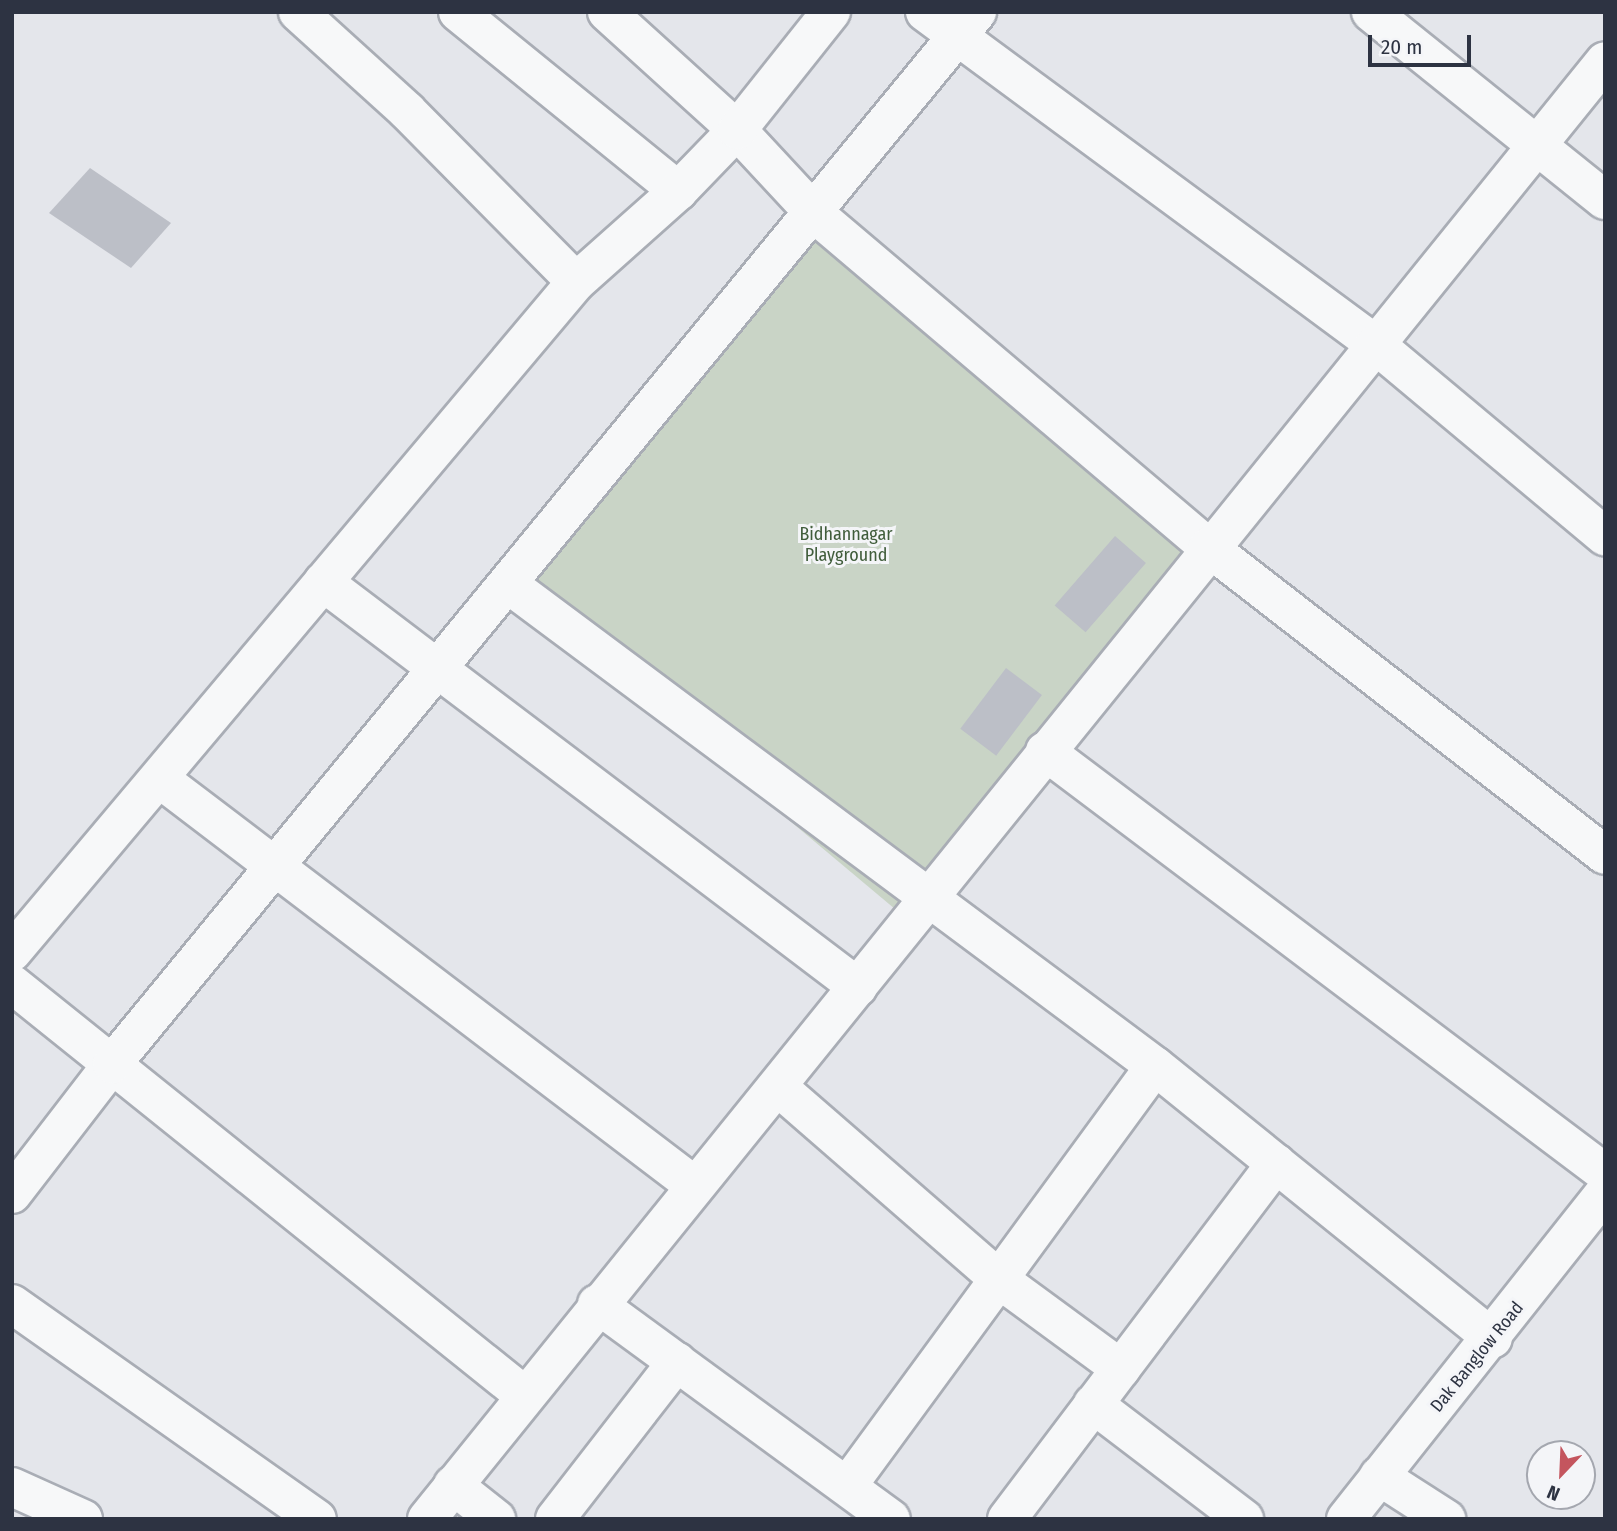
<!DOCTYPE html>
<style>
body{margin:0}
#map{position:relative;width:1617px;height:1531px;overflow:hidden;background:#e4e6eb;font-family:"Fira Sans Condensed",sans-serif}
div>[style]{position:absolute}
.green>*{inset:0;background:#c9d4c6;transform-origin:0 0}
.building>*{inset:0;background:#bcbfc7;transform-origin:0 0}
.roads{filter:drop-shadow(2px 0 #a9adb5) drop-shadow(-2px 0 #a9adb5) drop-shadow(0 2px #a9adb5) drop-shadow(0 -2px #a9adb5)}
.minor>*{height:38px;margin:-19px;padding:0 19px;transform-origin:19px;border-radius:19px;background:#f7f8f9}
span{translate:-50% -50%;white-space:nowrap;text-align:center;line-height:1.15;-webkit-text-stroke:6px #f4f5f8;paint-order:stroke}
.park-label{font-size:18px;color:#405d3b}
.street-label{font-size:18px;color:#2d3342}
.frame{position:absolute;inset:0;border:14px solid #2d3342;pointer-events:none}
.north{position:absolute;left:1526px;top:1440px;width:70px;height:70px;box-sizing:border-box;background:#f4f5f8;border:2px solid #a4a7af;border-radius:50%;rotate:203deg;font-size:19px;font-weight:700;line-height:28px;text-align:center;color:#2d3342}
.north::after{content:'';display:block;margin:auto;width:24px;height:32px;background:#c4555e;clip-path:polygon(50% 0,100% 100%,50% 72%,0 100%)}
.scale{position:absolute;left:1368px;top:35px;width:103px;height:32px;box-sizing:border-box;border:4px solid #2d3342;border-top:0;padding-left:9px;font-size:21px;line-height:24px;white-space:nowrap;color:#2d3342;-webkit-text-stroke:5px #f4f5f8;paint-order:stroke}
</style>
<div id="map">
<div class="green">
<div style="left:815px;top:214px;width:515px;height:481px;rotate:40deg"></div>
</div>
<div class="building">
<div style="clip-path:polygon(90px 168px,171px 223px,131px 268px,49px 213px)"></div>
<div style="left:1115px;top:536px;width:41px;height:92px;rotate:41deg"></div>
<div style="left:1006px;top:668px;width:45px;height:76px;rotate:37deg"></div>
</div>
<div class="roads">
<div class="minor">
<div style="left:298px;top:12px;width:147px;rotate:42.2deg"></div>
<div style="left:407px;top:111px;width:240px;rotate:45.3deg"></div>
<div style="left:458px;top:12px;width:284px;rotate:39.1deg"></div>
<div style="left:607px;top:12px;width:176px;rotate:42.2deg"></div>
<div style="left:737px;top:130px;width:115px;rotate:47.1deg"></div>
<div style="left:815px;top:214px;width:515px;rotate:40.28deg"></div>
<div style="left:1208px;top:547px;width:502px;rotate:37.8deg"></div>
<div style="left:925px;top:12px;width:559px;rotate:36.42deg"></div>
<div style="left:1375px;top:344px;width:300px;rotate:39.9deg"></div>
<div style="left:1371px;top:12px;width:300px;rotate:38.8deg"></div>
<div style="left:323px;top:582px;width:671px;rotate:37.13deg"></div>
<div style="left:508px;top:584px;width:807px;rotate:36.69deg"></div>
<div style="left:1155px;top:1066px;width:434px;rotate:38.9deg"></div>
<div style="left:1045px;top:751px;width:701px;rotate:37deg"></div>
<div style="left:160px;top:779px;width:672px;rotate:37.26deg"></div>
<div style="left:12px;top:952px;width:876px;rotate:-49.91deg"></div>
<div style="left:576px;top:282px;width:137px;rotate:-41.7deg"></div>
<div style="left:678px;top:191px;width:85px;rotate:-46deg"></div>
<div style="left:737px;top:130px;width:151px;rotate:-51.5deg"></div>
<div style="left:12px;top:984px;width:657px;rotate:38.76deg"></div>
<div style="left:778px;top:1087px;width:294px;rotate:41deg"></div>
<div style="left:1000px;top:1280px;width:150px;rotate:36.3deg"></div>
<div style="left:12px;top:1194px;width:164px;rotate:-52.4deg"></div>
<div style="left:112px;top:1064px;width:1362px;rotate:-50.57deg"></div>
<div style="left:12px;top:1304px;width:373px;rotate:35.2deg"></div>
<div style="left:597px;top:1304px;width:364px;rotate:36.2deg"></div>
<div style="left:1093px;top:1404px;width:190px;rotate:37.3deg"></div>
<div style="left:1379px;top:1476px;width:80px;rotate:32.7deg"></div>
<div style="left:453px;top:1485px;width:55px;rotate:38.3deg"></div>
<div style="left:848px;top:1485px;width:519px;rotate:-53.77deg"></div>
<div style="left:12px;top:1487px;width:78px;rotate:24.3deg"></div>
<div style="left:427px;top:1519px;width:1874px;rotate:-51.06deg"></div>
<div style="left:555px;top:1519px;width:199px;rotate:-52.2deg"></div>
<div style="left:1007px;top:1519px;width:446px;rotate:-52.9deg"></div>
<div style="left:1346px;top:1519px;width:417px;rotate:-51.6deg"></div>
</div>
</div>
<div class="park-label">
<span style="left:846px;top:545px">Bidhannagar<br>Playground</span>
</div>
<div class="street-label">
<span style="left:1477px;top:1357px;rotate:-51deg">Dak Banglow Road</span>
</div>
<div class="frame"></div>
<div class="north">N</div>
<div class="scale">20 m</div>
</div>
